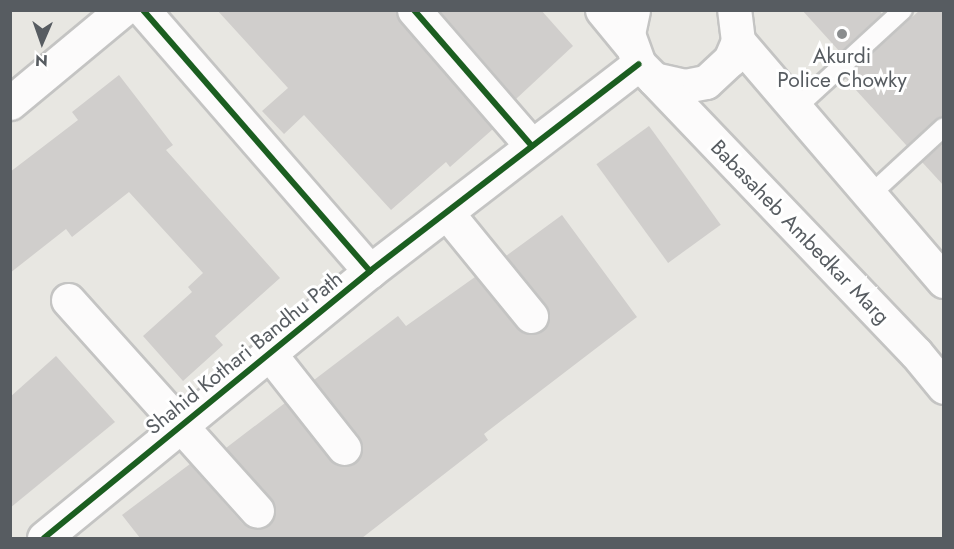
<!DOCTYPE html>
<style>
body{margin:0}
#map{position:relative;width:954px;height:549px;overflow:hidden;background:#e8e7e2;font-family:Jost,sans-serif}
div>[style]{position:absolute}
.building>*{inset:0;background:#d0cecc;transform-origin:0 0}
.roads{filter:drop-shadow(2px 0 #c4c4c3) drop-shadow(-2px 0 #c4c4c3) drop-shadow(0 2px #c4c4c3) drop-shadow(0 -2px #c4c4c3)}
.lane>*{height:18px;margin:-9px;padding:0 9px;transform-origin:9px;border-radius:9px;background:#fcfbfb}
.street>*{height:33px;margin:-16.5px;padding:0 16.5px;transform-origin:16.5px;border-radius:16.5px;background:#fcfbfb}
.secondary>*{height:33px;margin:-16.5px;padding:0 16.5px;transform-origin:16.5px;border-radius:16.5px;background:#fcfbfb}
.cycleway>*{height:6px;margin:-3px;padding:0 3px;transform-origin:3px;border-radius:3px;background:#1b5e20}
.dots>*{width:16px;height:16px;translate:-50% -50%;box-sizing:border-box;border:3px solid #fff;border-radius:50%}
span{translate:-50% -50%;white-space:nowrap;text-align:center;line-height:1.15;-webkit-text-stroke:6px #fff;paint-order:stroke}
.poi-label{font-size:21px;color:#575c61}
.street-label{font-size:21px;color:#575c61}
.frame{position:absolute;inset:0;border:12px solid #575c61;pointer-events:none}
.north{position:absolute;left:12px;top:12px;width:60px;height:60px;-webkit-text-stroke:4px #fff;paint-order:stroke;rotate:182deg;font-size:16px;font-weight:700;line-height:24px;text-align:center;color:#575c61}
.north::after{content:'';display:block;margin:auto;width:21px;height:27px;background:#575c61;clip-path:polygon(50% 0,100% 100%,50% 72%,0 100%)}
</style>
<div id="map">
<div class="building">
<div style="clip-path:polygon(217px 10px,396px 10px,400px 22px,493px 129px,450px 167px,446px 162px,391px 210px,304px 115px,284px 134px,262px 111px,288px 88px)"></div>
<div style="clip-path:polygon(439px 10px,541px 10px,573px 46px,516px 99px)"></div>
<div style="clip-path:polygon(802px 10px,879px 10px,882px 14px,840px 52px)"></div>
<div style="clip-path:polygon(920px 10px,944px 10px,944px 116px,907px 146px,845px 78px)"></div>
<div style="clip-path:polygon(119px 75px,173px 145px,166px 150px,280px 278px,215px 336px,223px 345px,183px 381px,143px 336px,192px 292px,188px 287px,203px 273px,129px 192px,72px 237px,66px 229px,10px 273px,10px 172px,78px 120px,72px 112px)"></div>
<div style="left:649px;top:126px;width:122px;height:65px;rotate:54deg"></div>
<div style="clip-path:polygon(944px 143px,944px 186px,922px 162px)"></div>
<div style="clip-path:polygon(562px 215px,637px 317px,484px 434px,488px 440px,362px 538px,140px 538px,122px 515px,190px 464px,243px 524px,252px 529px,269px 525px,275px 516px,271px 499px,226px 448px,285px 403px,330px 460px,338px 466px,355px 463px,362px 454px,359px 437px,314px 380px,398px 316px,406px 326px,475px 277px,517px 328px,533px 335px,542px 331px,549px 322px,546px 305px,506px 256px)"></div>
<div style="clip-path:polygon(56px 356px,115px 422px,10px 508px,10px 397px)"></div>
</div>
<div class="roads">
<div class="lane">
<div style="left:796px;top:108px;width:145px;rotate:-42.5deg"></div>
<div style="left:870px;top:195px;width:100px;rotate:-42.6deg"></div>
</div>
<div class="street">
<div style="left:143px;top:10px;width:346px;rotate:49deg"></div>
<div style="left:414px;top:10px;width:180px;rotate:49.1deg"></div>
<div style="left:10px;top:103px;width:146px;rotate:-39.7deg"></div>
<div style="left:447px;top:213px;width:133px;rotate:50.8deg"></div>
<div style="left:68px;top:300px;width:283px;rotate:48.1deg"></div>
<div style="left:269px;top:353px;width:121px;rotate:51.7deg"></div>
<div style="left:44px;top:538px;width:421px;rotate:-39.3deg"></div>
<div style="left:370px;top:271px;width:339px;rotate:-37.6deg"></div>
</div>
<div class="secondary">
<div style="left:602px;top:10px;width:44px;rotate:50.5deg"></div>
<div style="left:633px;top:10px;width:25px;rotate:102deg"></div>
<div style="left:628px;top:34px;width:32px;rotate:70deg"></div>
<div style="left:639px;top:64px;width:21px;rotate:45deg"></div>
<div style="left:654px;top:79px;width:32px;rotate:13deg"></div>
<div style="left:685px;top:86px;width:21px;rotate:-11deg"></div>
<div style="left:706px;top:82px;width:33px;rotate:-43deg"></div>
<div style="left:730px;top:60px;width:21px;rotate:-67deg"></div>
<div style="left:738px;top:41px;width:31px;rotate:-97deg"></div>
<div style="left:738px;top:41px;width:316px;rotate:49.4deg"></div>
<div style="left:654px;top:79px;width:379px;rotate:46.3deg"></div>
<div style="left:916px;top:353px;width:44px;rotate:50.5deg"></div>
</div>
</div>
<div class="cycleway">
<div style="left:143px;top:10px;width:346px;rotate:49deg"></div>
<div style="left:414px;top:10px;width:180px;rotate:49.1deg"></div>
<div style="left:44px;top:538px;width:421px;rotate:-39.3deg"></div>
<div style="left:370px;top:271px;width:339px;rotate:-37.6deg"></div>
</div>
<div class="dots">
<div style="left:842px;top:34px;background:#8a8d8e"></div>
</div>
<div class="poi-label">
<span style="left:842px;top:68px">Akurdi<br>Police Chowky</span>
</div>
<div class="street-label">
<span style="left:800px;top:232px;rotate:46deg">Babasaheb Ambedkar Marg</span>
<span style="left:244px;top:353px;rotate:-39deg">Shahid Kothari Bandhu Path</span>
</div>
<div class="frame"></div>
<div class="north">N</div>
</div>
